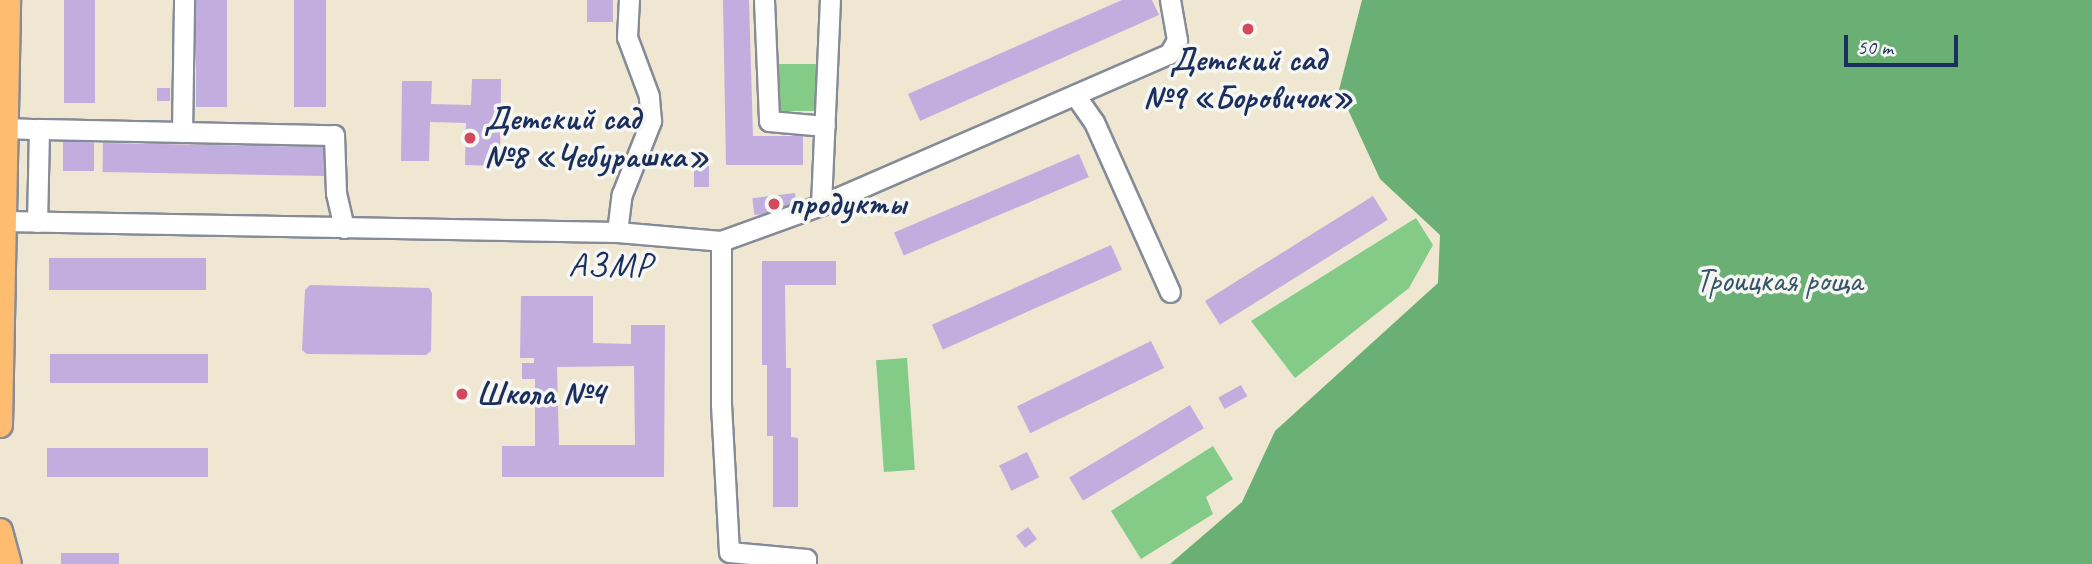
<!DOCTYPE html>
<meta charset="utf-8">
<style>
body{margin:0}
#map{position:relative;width:2092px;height:564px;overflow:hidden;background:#efe7d1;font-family:Caveat,sans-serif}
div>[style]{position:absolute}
.green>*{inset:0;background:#83cb87;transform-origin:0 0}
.forest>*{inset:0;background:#6aaf74}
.building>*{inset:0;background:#c2addf;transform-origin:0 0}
.roads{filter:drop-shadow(2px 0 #858b98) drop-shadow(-2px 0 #858b98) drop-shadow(0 2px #858b98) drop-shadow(0 -2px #858b98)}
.minor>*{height:19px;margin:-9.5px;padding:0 9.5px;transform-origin:9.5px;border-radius:9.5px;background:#fff}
.major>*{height:24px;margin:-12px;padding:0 12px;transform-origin:12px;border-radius:12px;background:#fdbc70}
.dots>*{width:19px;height:19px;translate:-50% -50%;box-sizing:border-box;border:4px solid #f6f6f2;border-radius:50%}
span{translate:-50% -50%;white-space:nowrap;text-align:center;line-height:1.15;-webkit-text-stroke:7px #f6f6f2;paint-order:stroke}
.poi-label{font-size:33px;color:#1b2f5e;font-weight:700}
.left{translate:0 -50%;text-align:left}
.park-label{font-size:33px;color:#355668}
.neighbourhood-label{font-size:35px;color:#1b2f5e;letter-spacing:2px}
.scale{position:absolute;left:1844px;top:35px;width:114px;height:32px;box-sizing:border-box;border:4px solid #1b2f5e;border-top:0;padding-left:9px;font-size:21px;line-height:24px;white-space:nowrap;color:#1b2f5e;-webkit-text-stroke:5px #f6f6f2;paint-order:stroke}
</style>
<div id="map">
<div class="green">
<div style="left:776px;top:64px;width:40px;height:47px"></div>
<div style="clip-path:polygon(1416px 218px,1433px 245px,1409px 288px,1295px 378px,1251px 321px)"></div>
<div style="left:907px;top:358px;width:112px;height:31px;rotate:86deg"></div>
<div style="clip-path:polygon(1213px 446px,1233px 479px,1206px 497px,1213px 514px,1141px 559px,1111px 511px)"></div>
</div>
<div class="forest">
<div style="clip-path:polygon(1362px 0,2092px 0,2092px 564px,1170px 564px,1242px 502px,1275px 431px,1438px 283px,1440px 235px,1380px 179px,1339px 90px)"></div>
</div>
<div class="building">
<div style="left:64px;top:0;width:31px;height:103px"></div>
<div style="left:196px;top:0;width:31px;height:107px"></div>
<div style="left:294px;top:0;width:32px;height:107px"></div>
<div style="left:587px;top:0;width:26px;height:22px"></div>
<div style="clip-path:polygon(723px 0,749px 0,753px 136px,803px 136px,803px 165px,726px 165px)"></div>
<div style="clip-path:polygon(1122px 0,1152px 0,1159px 15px,920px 121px,908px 94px)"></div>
<div style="clip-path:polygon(472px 79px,501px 79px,500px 166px,465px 165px,466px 123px,430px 122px,429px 161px,401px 161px,402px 81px,432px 81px,431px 104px,471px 105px)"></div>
<div style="left:157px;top:88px;width:13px;height:13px"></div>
<div style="left:63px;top:138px;width:31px;height:33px"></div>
<div style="left:103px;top:143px;width:224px;height:29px;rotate:1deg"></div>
<div style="left:1079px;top:154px;width:25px;height:201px;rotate:67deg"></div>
<div style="left:694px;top:166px;width:15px;height:21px"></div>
<div style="left:795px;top:193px;width:17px;height:43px;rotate:83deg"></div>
<div style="left:1373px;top:196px;width:28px;height:198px;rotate:58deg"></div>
<div style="left:1111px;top:245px;width:27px;height:196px;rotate:66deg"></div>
<div style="left:49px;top:258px;width:157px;height:32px"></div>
<div style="clip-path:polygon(762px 261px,836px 261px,836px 285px,785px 285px,786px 368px,791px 368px,791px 437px,798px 438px,798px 507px,773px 507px,773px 436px,767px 436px,767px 365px,762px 365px)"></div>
<div style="clip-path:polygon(310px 285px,429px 288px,432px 293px,431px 351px,426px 355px,307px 354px,302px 350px,305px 290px)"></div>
<div style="clip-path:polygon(evenodd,521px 296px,593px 296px,593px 343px,631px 344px,631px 325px,665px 325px,664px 477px,502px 477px,502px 446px,535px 446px,535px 379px,522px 379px,522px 363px,534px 363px,534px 358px,520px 358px,521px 296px,634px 366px,635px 445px,559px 445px,557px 367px,634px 366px)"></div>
<div style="left:1151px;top:341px;width:30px;height:149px;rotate:64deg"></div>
<div style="left:50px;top:354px;width:158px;height:29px"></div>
<div style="left:1241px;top:385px;width:13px;height:26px;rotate:61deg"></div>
<div style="left:1190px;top:405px;width:27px;height:141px;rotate:59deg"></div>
<div style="left:47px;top:448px;width:161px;height:29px"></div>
<div style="left:1027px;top:452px;width:28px;height:31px;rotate:64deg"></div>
<div style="left:1028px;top:527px;width:15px;height:15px;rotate:53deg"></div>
<div style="left:61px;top:553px;width:58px;height:11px"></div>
</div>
<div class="roads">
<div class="minor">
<div style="left:764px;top:0;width:121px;rotate:87.6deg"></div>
<div style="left:769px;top:121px;width:56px;rotate:5.1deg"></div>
<div style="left:1075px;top:95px;width:33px;rotate:55deg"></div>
<div style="left:1094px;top:122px;width:186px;rotate:65.9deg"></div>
<div style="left:6px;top:128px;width:33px;rotate:2deg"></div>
<div style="left:39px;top:129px;width:93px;rotate:91.2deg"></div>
<div style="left:39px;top:129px;width:295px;rotate:1.2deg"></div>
<div style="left:334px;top:135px;width:58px;rotate:88deg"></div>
<div style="left:336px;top:193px;width:36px;rotate:77deg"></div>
<div style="left:182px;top:132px;width:132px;rotate:-89.1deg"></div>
<div style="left:821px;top:205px;width:205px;rotate:-87.5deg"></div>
<div style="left:4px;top:221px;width:613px;rotate:1.03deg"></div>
<div style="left:617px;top:232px;width:104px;rotate:4.9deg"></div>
<div style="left:617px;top:232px;width:38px;rotate:-83deg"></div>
<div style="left:622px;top:194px;width:79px;rotate:-68.3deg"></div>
<div style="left:651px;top:121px;width:25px;rotate:-95deg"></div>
<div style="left:649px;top:96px;width:63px;rotate:-110.4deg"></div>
<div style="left:627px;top:37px;width:37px;rotate:-87deg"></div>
<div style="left:806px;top:564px;width:5px;rotate:-90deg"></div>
<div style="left:806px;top:559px;width:77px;rotate:-174.8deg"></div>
<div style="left:729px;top:552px;width:148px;rotate:-93.1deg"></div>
<div style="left:721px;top:404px;width:163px;rotate:-90deg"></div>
<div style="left:721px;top:241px;width:106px;rotate:-19.8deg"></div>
<div style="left:821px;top:205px;width:379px;rotate:-23.5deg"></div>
<div style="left:1169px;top:54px;width:16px;rotate:-60deg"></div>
<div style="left:1177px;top:40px;width:41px;rotate:-99.9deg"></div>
</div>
<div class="major">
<div style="left:0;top:425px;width:425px;rotate:-88.9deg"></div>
<div style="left:0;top:531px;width:34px;rotate:75deg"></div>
</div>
</div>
<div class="dots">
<div style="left:1248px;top:29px;background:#d1495b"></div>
<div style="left:470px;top:138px;background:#d1495b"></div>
<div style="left:774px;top:204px;background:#d1495b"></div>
<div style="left:462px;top:394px;background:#d1495b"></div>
</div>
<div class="poi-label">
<span style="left:1248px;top:79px">Детский сад<br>№9 «Боровичок»</span>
<span class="left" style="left:484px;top:138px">Детский сад<br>№8 «Чебурашка»</span>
<span class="left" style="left:788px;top:204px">продукты</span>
<span class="left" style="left:476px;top:394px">Школа №4</span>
</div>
<div class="park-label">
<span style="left:1779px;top:281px">Троицкая роща</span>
</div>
<div class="neighbourhood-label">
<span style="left:611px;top:265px">АЗМР</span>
</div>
<div class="scale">50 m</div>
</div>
